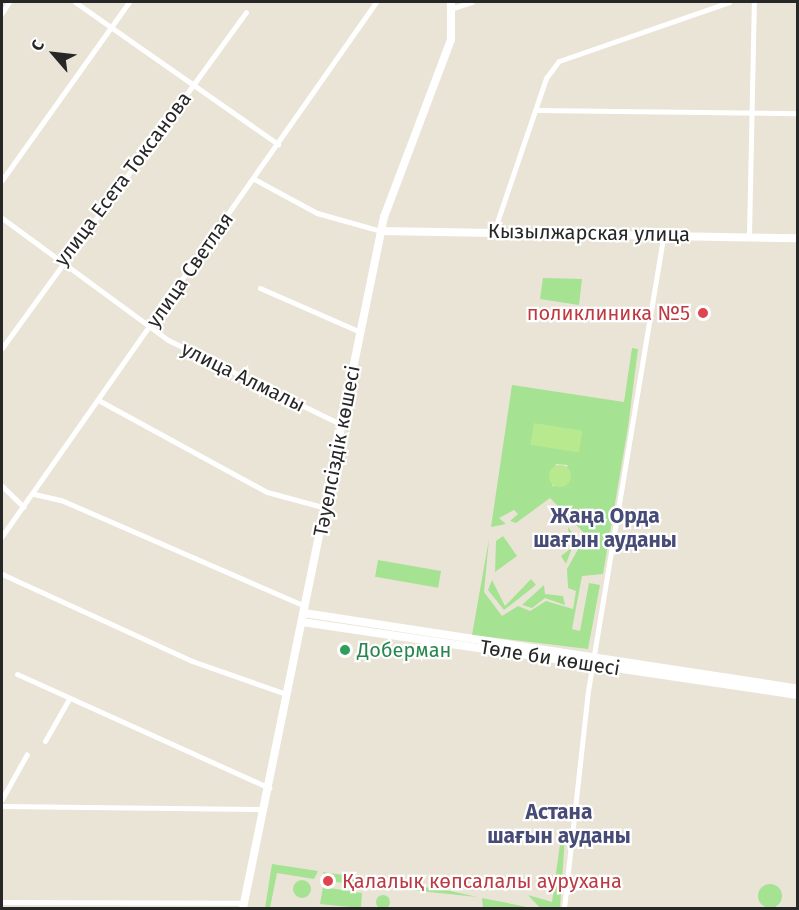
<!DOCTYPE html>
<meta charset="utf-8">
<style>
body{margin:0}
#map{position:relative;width:799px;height:910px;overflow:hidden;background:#eae4d7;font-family:"Fira Sans",sans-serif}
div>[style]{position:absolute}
.green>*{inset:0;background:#a5e292;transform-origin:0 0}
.round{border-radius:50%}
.pitch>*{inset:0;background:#b9e98e;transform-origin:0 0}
.street>*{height:5px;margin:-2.5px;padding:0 2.5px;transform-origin:2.5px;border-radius:2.5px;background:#fff}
.secondary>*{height:8px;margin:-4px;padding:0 4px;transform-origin:4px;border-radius:4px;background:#fff}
.dots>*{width:16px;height:16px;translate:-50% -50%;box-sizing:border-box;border:3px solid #fff;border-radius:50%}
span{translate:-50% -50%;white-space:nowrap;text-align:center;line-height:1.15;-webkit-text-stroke:4.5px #fff;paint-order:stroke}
.street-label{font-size:20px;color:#272727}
.health-label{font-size:20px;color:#be3a42}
.right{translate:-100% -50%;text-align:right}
.left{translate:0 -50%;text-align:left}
.leisure-label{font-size:20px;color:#27864d}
.neighbourhood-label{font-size:21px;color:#474b77;font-weight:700}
.frame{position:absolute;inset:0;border:3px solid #272727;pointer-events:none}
.north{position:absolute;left:24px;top:24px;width:60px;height:60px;-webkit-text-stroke:4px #fff;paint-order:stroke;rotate:298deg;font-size:16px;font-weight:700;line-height:24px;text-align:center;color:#272727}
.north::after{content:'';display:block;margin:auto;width:21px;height:27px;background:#272727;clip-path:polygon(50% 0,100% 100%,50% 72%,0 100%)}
</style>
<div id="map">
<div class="green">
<div style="clip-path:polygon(543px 278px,582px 279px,579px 305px,540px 299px)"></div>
<div style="clip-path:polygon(evenodd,632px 348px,638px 349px,628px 427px,603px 574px,582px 576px,572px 629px,580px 631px,589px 583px,600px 585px,588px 649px,472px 635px,489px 539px,484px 592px,502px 616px,518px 606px,530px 611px,546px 601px,573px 609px,576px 591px,568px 588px,567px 569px,586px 535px,550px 498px,516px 523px,510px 521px,518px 514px,514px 510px,499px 518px,506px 524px,491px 527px,512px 385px,624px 402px,632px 348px,556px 464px,568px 465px,553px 487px,552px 483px,556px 464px)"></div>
<div style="clip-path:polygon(568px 527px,576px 537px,566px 564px,561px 556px,570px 549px)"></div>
<div style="clip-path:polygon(503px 536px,517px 556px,495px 572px,496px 541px)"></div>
<div style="left:378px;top:560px;width:64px;height:17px;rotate:10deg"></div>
<div style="clip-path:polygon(531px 579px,536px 585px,504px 610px,488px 590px,492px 580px,505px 606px)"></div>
<div style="clip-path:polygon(544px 585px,545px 594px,563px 596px,565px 605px,545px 598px,532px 608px,522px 605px)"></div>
<div style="clip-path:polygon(561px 837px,565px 837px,560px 908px,540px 908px,528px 895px,552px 902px)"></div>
<div style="clip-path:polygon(272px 864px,318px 871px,314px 879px,277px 873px,270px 908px,265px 908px)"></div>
<div style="clip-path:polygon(323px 872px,451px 891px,477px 897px,326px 881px)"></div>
<div class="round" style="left:293px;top:880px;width:18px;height:18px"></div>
<div class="round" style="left:758px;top:884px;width:24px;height:24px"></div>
<div style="clip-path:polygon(323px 887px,362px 893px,361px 908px,320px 904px)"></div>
<div class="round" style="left:376px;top:895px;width:14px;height:14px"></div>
<div style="clip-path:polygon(482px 898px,527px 907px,530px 908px,483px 908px)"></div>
</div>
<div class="pitch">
<div style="left:534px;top:423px;width:49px;height:22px;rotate:9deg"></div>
<div class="round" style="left:549px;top:465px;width:22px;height:22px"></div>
</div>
<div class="street">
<div style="left:75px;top:2px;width:248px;rotate:35deg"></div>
<div style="left:453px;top:8px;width:20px;rotate:-18deg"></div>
<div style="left:2px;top:13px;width:13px;rotate:-58deg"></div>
<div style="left:536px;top:110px;width:262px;rotate:0.7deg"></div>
<div style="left:254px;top:179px;width:72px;rotate:28.4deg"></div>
<div style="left:317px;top:213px;width:66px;rotate:15.7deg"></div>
<div style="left:2px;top:180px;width:219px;rotate:-54.5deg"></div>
<div style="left:2px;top:218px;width:206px;rotate:36.3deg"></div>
<div style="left:168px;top:340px;width:194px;rotate:26deg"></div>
<div style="left:494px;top:231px;width:162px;rotate:-71.2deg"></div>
<div style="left:546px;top:78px;width:21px;rotate:-53deg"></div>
<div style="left:559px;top:61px;width:180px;rotate:-19.1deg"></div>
<div style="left:749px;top:235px;width:233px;rotate:-88.8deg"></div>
<div style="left:260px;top:288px;width:109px;rotate:23.7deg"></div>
<div style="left:2px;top:348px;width:415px;rotate:-54deg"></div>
<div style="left:100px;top:401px;width:190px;rotate:28.6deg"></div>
<div style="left:267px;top:492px;width:61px;rotate:15.2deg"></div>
<div style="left:2px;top:486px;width:30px;rotate:44deg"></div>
<div style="left:34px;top:494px;width:28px;rotate:13deg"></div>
<div style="left:61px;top:500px;width:266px;rotate:23.5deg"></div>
<div style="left:2px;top:536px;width:652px;rotate:-54.99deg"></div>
<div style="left:2px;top:574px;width:209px;rotate:24.6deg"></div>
<div style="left:192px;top:661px;width:100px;rotate:19.3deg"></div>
<div style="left:17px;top:674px;width:277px;rotate:24.3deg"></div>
<div style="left:45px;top:741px;width:48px;rotate:-60.3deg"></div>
<div style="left:2px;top:799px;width:51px;rotate:-60.9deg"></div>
<div style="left:2px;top:806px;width:262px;rotate:0.7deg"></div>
<div style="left:2px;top:902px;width:242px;rotate:0.2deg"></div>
<div style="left:564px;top:908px;width:218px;rotate:-83.7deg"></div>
<div style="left:588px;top:691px;width:463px;rotate:-80.6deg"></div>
</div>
<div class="secondary">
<div style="left:381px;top:231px;width:417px;rotate:1deg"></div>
<div style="left:304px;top:613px;width:500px;rotate:8.7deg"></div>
<div style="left:302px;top:622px;width:501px;rotate:8.37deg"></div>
<div style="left:243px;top:908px;width:705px;rotate:-78.47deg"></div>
<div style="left:384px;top:217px;width:189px;rotate:-69.3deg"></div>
<div style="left:451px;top:40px;width:38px;rotate:-90deg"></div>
</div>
<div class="dots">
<div style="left:703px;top:313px;background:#e0444e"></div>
<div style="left:345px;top:650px;background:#2e9e5b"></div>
<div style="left:328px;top:881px;background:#e0444e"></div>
</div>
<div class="street-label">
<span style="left:123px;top:179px;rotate:-53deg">улица Есета Токсанова</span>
<span style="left:589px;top:233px;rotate:1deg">Кызылжарская улица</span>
<span style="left:190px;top:270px;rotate:-55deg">улица Светлая</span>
<span style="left:243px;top:377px;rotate:26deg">улица Алмалы</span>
<span style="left:337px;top:451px;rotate:-79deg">Тәуелсіздік көшесі</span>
<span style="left:550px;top:658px;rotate:9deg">Төле би көшесі</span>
</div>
<div class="health-label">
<span class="right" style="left:690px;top:313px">поликлиника №5</span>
<span class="left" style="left:342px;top:881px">Қалалық көпсалалы аурухана</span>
</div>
<div class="leisure-label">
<span class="left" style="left:357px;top:650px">Доберман</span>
</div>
<div class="neighbourhood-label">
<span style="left:605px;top:528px">Жаңа Орда<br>шағын ауданы</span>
<span style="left:559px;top:824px">Астана<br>шағын ауданы</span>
</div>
<div class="frame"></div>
<div class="north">С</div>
</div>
